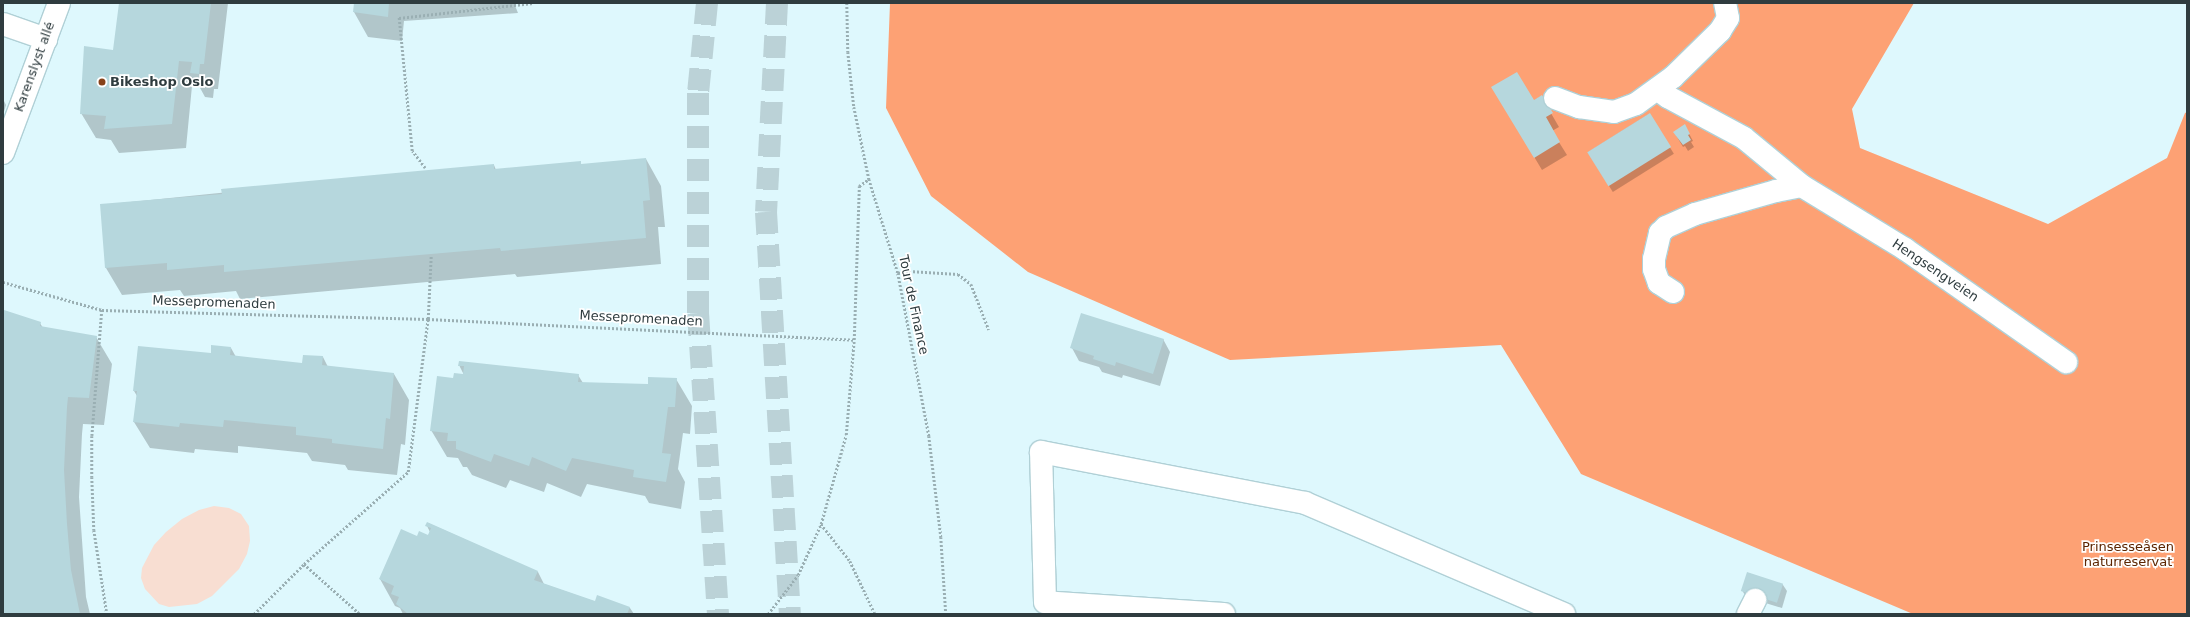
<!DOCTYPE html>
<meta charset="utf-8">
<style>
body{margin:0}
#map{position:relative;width:2190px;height:617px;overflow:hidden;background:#def8fd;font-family:"DejaVu Sans",sans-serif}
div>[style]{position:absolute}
.green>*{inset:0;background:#f8ded2}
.forest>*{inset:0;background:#fda174}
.shadow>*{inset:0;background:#0003;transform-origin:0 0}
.building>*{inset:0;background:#b6d7dd;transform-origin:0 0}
.highway-tunnel>*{height:22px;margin-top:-11px;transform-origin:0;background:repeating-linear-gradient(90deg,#bbd2d7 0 22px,transparent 0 33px)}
.path>*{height:2.5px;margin-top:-1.25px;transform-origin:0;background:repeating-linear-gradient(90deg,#9aafb3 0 2px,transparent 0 4px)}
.roads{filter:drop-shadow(1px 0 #b0d0d6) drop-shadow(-1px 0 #b0d0d6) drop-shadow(0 1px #b0d0d6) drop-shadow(0 -1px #b0d0d6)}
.minor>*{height:22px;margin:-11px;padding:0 11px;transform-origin:11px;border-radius:11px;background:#fff}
.dots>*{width:11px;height:11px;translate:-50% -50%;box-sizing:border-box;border:2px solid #fff;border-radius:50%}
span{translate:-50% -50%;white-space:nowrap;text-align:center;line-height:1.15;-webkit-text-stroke:3.5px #fff;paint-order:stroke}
.street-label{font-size:13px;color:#2f3c3f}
.poi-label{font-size:13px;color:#2f3c3f;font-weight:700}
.left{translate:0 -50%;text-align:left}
.park-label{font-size:13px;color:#5d2501}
.frame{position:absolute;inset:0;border:4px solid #2f3c3f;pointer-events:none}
</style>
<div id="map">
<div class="green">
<div style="clip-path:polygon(214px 506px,229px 508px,241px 514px,249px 526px,250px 541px,247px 554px,239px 569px,212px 596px,197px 604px,169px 607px,159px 604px,145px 589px,141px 578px,142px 568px,154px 545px,166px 532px,182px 519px,199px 510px)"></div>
</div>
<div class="forest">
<div style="clip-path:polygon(890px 3px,1914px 3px,1852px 109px,1860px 148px,2048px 224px,2167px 158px,2185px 113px,2187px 112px,2187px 614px,1913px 614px,1581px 474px,1501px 345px,1230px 360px,1028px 272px,931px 196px,886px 108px)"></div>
</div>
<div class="shadow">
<div style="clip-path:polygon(120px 3px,228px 3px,218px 89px,214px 89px,213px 98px,205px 97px,199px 86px,192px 86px,186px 148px,119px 153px,111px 140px,96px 138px,81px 113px,114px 51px)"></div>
<div style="clip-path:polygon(355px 3px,514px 3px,518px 13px,404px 21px,402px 41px,368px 37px,354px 12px)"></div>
<div style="clip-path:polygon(1541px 96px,1559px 127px,1552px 131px,1567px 155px,1542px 170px,1500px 100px,1533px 101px)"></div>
<div style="clip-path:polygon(3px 99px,6px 105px,3px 115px)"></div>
<div style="left:1649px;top:114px;width:47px;height:72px;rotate:58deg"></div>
<div style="clip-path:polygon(1685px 126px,1693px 141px,1691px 142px,1694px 147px,1688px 151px,1685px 146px,1683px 147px,1674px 132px)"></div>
<div style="clip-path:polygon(646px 159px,661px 186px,665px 227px,658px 227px,661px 264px,517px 277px,515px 274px,240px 299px,236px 291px,184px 296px,180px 290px,122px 295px,106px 268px,101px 205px,494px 165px,496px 170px,580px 162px,582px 165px)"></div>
<div style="clip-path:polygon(5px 311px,40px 323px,43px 328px,96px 337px,112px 364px,104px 425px,83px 424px,82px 434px,79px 497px,86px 597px,90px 614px,3px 614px,3px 321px)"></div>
<div style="clip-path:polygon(1163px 339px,1170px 352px,1160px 386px,1123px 375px,1122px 378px,1102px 372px,1099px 367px,1079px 361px,1072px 348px)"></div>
<div style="clip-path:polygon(231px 348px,236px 357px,303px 364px,323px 357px,328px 367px,394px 374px,409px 400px,405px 445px,401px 444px,397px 475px,348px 470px,345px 465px,312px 461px,307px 453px,238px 446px,238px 453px,195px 449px,194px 453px,150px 448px,134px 422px,137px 396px,134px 391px,212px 354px)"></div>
<div style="clip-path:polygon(459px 365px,578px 375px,583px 383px,649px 385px,676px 379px,692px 406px,690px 434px,683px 433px,678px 469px,685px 482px,681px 509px,649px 503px,645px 496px,587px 484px,581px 497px,547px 483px,544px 492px,510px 480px,506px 488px,472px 475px,467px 467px,463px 467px,458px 458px,447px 457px,431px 430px,454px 379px,464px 375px)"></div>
<div style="clip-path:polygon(428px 523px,538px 572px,544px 584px,596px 602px,630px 608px,634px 614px,403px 614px,400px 608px,395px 606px,380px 579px,417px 537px,428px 536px,430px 532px,427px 526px)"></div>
<div style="clip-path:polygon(1748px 573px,1783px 585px,1787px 591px,1782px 608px,1746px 597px,1742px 590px)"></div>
</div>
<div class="building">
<div style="clip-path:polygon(119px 3px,211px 3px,204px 64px,200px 64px,199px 74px,190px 73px,192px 62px,179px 61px,172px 124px,104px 129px,106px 116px,80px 114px,84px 46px,113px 50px)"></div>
<div style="clip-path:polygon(354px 3px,389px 3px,388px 17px,353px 12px)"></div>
<div style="clip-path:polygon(1517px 72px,1534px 100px,1542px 95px,1553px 113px,1546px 117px,1560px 142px,1534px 158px,1491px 87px)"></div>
<div style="left:1650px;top:113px;width:40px;height:74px;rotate:58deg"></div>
<div style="clip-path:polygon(1685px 124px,1690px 134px,1688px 135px,1691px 140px,1683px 145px,1673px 132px)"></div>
<div style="clip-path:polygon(646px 158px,650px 200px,643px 201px,646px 238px,501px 251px,500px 248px,224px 272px,224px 265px,167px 270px,167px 263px,105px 268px,100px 204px,222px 194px,221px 189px,494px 164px,494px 169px,581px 161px,581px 164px)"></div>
<div style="clip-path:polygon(4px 310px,41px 322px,40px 326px,97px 336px,89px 398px,68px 397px,67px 407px,64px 470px,67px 524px,71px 570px,80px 614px,3px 614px)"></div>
<div style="clip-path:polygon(1081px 313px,1164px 339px,1153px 374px,1116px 362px,1115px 366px,1093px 359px,1094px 356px,1070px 348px)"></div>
<div style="clip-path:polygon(211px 345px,231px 347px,230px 355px,302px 363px,303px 355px,323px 356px,322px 365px,394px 373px,390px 419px,386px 418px,383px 449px,332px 443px,332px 439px,296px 435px,296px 427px,224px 420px,223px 427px,180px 423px,179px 427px,133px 422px,137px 391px,133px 391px,138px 346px,211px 353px)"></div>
<div style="clip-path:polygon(459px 361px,579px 374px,578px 382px,648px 384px,648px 377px,677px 378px,675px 407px,668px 407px,662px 453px,671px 454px,666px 482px,633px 477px,634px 470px,572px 458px,566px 471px,532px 457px,529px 466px,494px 454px,491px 462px,456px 449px,456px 441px,447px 441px,448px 433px,430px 431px,437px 376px,453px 378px,454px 373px,463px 374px,464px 366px,458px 366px)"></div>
<div style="clip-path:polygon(427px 522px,538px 571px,534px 580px,595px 601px,597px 595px,630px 607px,627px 614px,408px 614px,396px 604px,399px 597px,391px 594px,394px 586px,379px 579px,401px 529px,417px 536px,419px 531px,428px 535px,431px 528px,425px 526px)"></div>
<div style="left:1747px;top:572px;width:38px;height:20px;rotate:18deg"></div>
</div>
<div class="highway-tunnel">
<div style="left:707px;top:3px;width:90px;rotate:95.7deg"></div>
<div style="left:698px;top:93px;width:220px;rotate:90deg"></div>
<div style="left:698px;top:313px;width:302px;rotate:86.2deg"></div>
<div style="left:777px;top:3px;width:209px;rotate:93deg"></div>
<div style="left:766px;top:212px;width:403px;rotate:86.6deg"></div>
</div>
<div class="path">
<div style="left:847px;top:3px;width:49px;rotate:88.8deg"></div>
<div style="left:848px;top:52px;width:55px;rotate:83.8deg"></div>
<div style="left:854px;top:107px;width:74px;rotate:78.2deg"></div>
<div style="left:869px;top:179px;width:98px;rotate:72.9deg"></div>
<div style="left:898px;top:273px;width:166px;rotate:79.2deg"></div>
<div style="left:929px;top:436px;width:102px;rotate:83.2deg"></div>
<div style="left:941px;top:537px;width:77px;rotate:86.3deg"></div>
<div style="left:425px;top:168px;width:21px;rotate:-127deg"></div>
<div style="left:412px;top:151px;width:134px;rotate:-95.6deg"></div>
<div style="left:399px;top:18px;width:135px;rotate:-6.4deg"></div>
<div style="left:898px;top:273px;width:11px;rotate:-10deg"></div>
<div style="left:909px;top:271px;width:49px;rotate:3.5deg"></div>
<div style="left:958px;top:274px;width:16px;rotate:38deg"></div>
<div style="left:971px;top:284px;width:49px;rotate:68.6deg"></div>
<div style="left:3px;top:282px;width:103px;rotate:15.8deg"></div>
<div style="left:102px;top:310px;width:326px;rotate:1.6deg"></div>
<div style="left:428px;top:319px;width:427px;rotate:2.8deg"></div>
<div style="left:102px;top:310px;width:126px;rotate:94.5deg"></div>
<div style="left:92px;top:436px;width:41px;rotate:90deg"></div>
<div style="left:92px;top:477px;width:53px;rotate:87.8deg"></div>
<div style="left:94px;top:530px;width:85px;rotate:81.2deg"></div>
<div style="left:821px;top:524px;width:47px;rotate:51.9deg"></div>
<div style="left:850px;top:561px;width:59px;rotate:64.7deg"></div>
<div style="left:304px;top:564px;width:75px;rotate:41.8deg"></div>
<div style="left:254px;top:614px;width:71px;rotate:-45deg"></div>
<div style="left:304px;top:564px;width:139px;rotate:-41.5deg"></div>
<div style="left:408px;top:472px;width:154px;rotate:-82.6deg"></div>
<div style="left:428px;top:319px;width:63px;rotate:-87.3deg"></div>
<div style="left:768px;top:614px;width:49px;rotate:-52.4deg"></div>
<div style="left:798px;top:575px;width:56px;rotate:-65.7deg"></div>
<div style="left:821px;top:524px;width:92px;rotate:-74.3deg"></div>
<div style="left:846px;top:435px;width:95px;rotate:-85.2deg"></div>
<div style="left:854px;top:340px;width:154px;rotate:-88.1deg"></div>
<div style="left:859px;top:186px;width:12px;rotate:-35deg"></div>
</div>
<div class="roads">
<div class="minor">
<div style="left:3px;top:24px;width:46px;rotate:19.2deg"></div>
<div style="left:1657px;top:89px;width:14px;rotate:36deg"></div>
<div style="left:1668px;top:97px;width:86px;rotate:28.3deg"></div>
<div style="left:1744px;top:138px;width:75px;rotate:39.6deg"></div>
<div style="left:1802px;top:186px;width:121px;rotate:31.5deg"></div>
<div style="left:1905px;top:249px;width:197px;rotate:35.1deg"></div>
<div style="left:1555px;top:98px;width:26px;rotate:21deg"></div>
<div style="left:1579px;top:107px;width:35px;rotate:8deg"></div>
<div style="left:1614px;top:112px;width:23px;rotate:-20deg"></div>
<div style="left:1636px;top:104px;width:46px;rotate:-36.1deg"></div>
<div style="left:1673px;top:77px;width:66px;rotate:-44.4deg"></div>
<div style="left:1720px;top:31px;width:15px;rotate:-58deg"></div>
<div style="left:1728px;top:18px;width:15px;rotate:-101deg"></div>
<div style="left:3px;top:153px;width:160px;rotate:-69.5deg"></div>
<div style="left:1673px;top:292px;width:17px;rotate:-147deg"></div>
<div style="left:1659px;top:283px;width:15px;rotate:-110deg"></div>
<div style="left:1654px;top:269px;width:10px;rotate:-90deg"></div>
<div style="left:1654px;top:259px;width:27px;rotate:-77deg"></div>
<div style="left:1660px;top:233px;width:8px;rotate:-45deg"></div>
<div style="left:1666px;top:227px;width:32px;rotate:-24deg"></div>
<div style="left:1695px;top:214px;width:84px;rotate:-15.9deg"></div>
<div style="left:1776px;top:191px;width:26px;rotate:-11deg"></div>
<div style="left:1224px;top:614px;width:179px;rotate:-176.2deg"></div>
<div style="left:1045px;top:602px;width:150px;rotate:-91.5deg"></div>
<div style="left:1041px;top:452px;width:269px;rotate:10.9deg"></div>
<div style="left:1305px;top:503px;width:282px;rotate:23.2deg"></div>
<div style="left:1748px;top:614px;width:16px;rotate:-63deg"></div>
</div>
</div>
<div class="dots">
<div style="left:102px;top:82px;background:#87421a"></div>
</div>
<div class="street-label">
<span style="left:35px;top:67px;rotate:-70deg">Karenslyst allé</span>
<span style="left:1935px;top:271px;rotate:34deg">Hengsengveien</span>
<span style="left:214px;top:303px;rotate:2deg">Messepromenaden</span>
<span style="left:913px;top:305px;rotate:78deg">Tour de Finance</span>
<span style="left:641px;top:319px;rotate:3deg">Messepromenaden</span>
</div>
<div class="poi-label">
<span class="left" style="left:110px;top:82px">Bikeshop Oslo</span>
</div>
<div class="park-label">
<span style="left:2128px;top:555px">Prinsesseåsen<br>naturreservat</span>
</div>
<div class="frame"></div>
</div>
